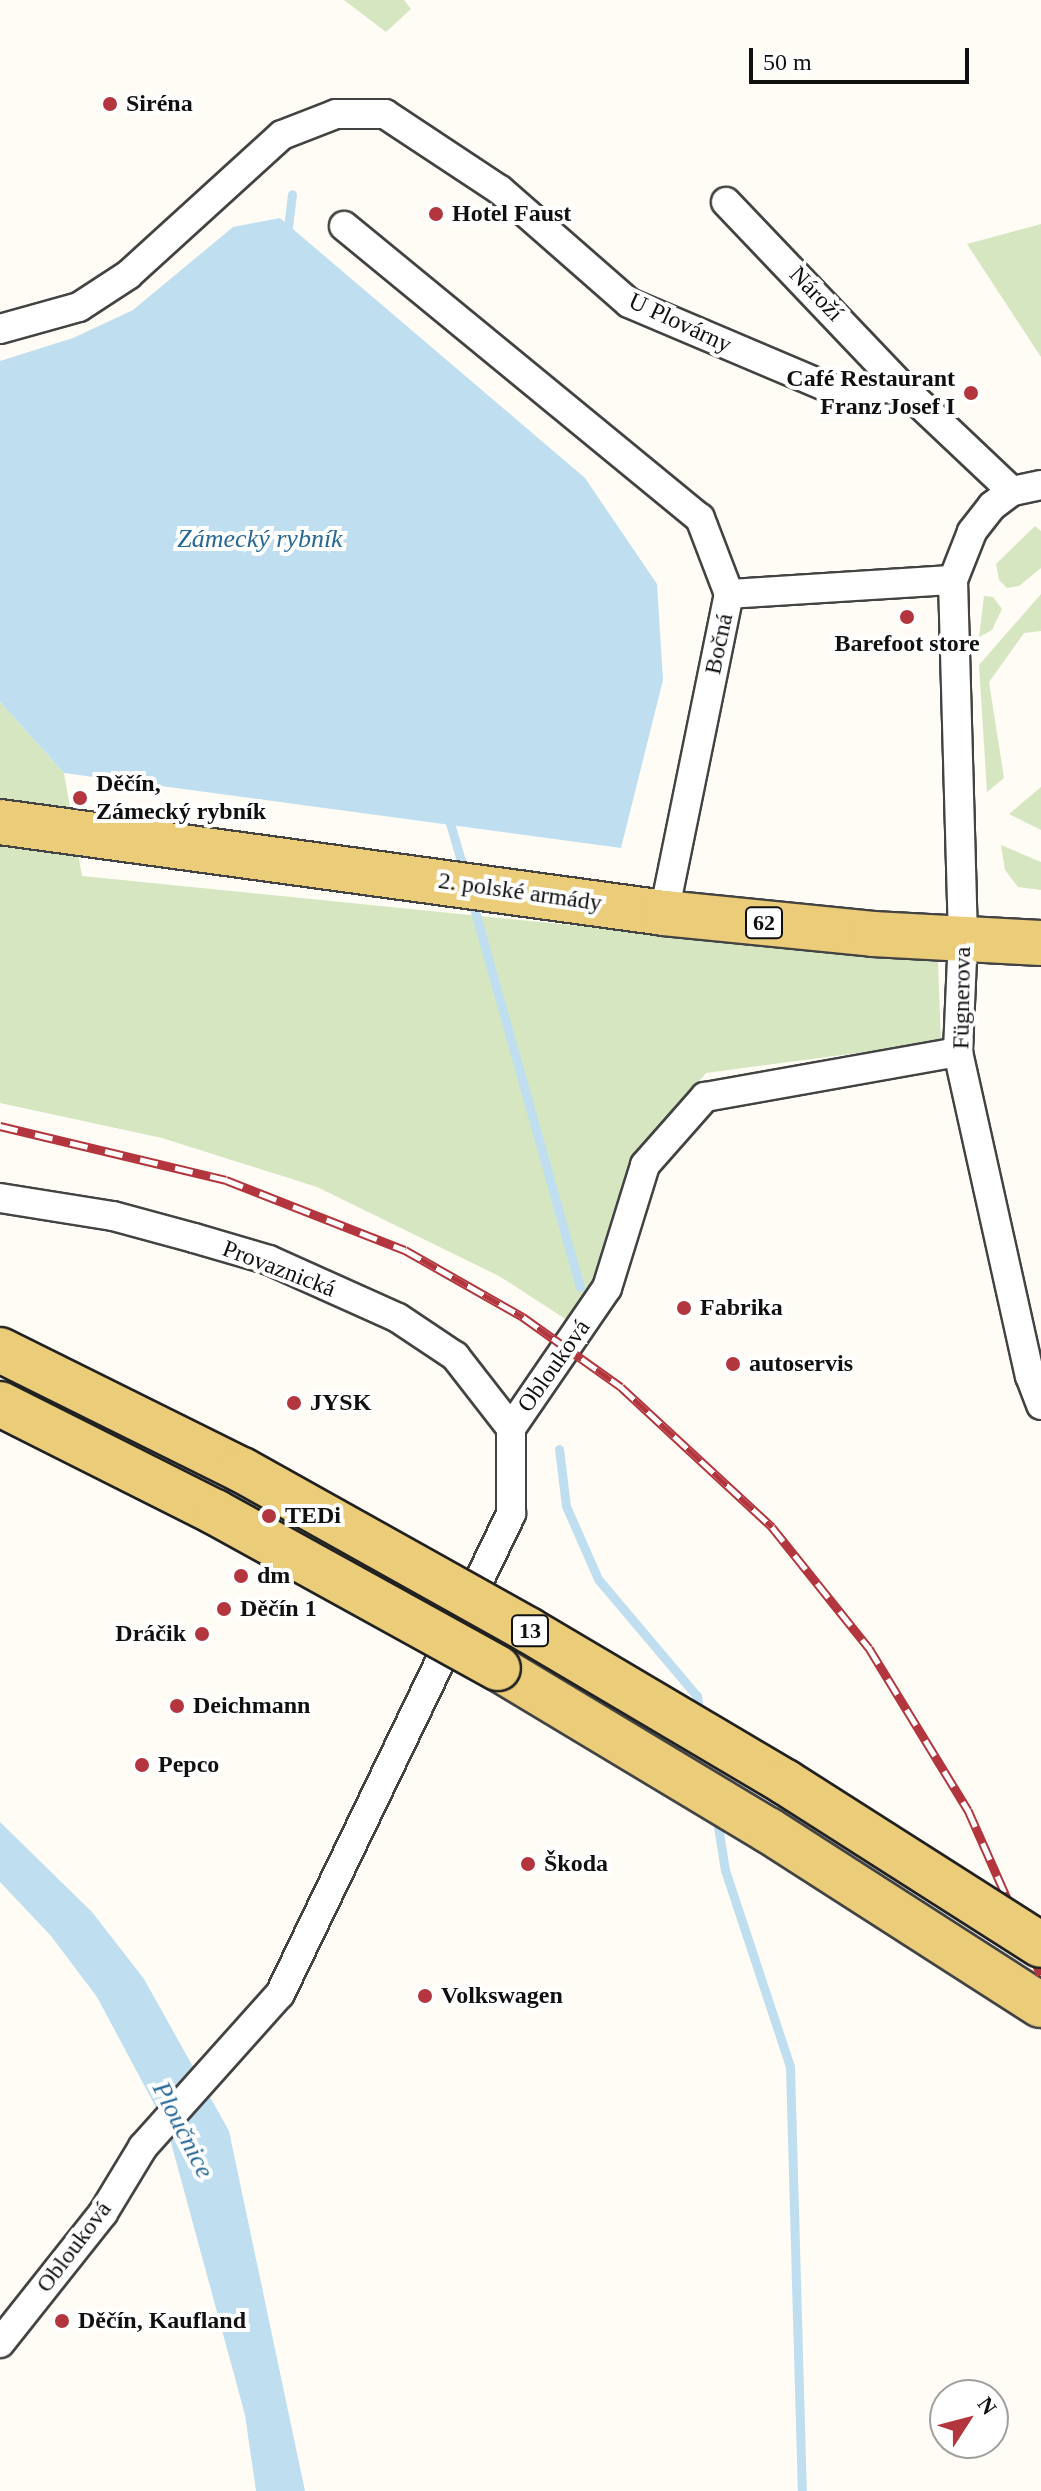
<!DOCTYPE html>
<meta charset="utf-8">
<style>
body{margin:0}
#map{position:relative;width:1041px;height:2491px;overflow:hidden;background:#fefcf5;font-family:Georgia,serif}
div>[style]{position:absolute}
.green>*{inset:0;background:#d5e6c1}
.water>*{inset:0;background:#bfdff0}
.stream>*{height:9px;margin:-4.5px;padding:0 4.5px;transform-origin:4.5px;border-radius:4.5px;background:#bfdff0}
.roads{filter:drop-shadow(2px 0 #434343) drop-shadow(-2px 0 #434343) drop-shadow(0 2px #434343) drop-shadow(0 -2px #434343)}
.minor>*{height:28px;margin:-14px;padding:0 14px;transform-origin:14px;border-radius:14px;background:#fff}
.primary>*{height:44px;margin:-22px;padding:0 22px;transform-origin:22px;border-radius:22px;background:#eacc79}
.rail>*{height:9px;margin-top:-4.5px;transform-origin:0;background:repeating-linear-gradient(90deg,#fff 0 18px,#b3363f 0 36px);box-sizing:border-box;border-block:2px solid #b3363f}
.bridges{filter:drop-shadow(2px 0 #212121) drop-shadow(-2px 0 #212121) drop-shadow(0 2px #212121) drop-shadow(0 -2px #212121)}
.primary-bridge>*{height:44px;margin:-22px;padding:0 22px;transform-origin:22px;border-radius:22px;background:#eacc79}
.dots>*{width:22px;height:22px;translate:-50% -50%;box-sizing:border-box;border:4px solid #fff;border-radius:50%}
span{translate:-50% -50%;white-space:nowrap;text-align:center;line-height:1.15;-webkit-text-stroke:8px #fff;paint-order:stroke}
.shield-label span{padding:2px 6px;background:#fff;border:2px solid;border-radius:6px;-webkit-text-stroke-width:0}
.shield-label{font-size:22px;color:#101010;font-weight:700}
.poi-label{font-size:24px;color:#101010;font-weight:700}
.left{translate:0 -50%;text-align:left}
.right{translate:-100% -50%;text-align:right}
.street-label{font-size:24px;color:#101010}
.water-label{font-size:26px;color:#266896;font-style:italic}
.north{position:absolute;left:929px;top:2379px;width:80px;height:80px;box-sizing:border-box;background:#fff;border:2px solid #9f9f9f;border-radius:50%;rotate:54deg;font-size:22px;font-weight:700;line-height:32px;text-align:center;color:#101010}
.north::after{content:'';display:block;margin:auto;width:28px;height:36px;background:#b3363f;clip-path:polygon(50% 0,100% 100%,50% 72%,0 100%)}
.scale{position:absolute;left:749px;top:48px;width:220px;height:36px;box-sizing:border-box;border:4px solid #101010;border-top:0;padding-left:10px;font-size:24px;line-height:28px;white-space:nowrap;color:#101010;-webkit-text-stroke:6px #fff;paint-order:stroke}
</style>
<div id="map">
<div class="green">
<div style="clip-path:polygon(344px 0,404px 0,411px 9px,386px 32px)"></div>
<div style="clip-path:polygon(1041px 224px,1041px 357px,967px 244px)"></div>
<div style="clip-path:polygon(1035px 526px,1041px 531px,1041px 568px,1019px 586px,1007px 588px,999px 580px,996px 564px)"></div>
<div style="clip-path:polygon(1041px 594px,1041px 631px,1024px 633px,989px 682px,1004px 778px,987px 792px,979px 665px)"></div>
<div style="clip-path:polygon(984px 596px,993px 597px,1002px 609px,992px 630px,979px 637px)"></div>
<div style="clip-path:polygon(0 702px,64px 773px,82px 876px,938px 962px,941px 1042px,706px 1073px,628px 1167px,584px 1331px,499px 1276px,317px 1187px,162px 1138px,0 1103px)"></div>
<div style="clip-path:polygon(1041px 787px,1041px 830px,1009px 814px)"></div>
<div style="clip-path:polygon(1001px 845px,1041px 862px,1041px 890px,1018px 887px,1005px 870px)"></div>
</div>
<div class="water">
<div style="clip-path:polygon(280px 218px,585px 478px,657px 584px,663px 680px,621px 848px,64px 773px,0 702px,0 361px,73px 338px,133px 310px,233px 227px)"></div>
<div style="clip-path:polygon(0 1822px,92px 1912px,144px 1979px,229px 2131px,305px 2491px,256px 2491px,245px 2415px,167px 2128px,97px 1997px,51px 1936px,0 1882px)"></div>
</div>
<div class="stream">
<div style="left:287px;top:235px;width:41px;rotate:-83deg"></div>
<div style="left:448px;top:816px;width:57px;rotate:73.8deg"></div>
<div style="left:471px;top:897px;width:405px;rotate:74.4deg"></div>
<div style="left:559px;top:1449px;width:57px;rotate:83deg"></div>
<div style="left:566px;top:1506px;width:80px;rotate:66.3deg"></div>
<div style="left:598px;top:1579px;width:153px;rotate:49.8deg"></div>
<div style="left:697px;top:1696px;width:20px;rotate:81deg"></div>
<div style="left:716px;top:1814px;width:57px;rotate:80.9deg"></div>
<div style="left:725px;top:1870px;width:207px;rotate:71.7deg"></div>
<div style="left:790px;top:2067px;width:424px;rotate:88.4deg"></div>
</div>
<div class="roads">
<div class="minor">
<div style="left:726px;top:202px;width:257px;rotate:46.4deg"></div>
<div style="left:903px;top:388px;width:150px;rotate:43.4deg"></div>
<div style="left:344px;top:226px;width:460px;rotate:39.4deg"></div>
<div style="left:700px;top:518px;width:81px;rotate:69.1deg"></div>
<div style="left:0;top:329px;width:82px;rotate:-15.6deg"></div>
<div style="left:79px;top:307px;width:59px;rotate:-33.1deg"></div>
<div style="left:128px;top:275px;width:208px;rotate:-42.3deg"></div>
<div style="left:282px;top:135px;width:58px;rotate:-21.3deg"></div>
<div style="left:336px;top:114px;width:49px"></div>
<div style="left:385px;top:114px;width:138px;rotate:33.5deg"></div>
<div style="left:500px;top:190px;width:171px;rotate:41.2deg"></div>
<div style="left:629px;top:303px;width:220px;rotate:23deg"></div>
<div style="left:832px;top:389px;width:71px;rotate:-0.8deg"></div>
<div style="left:1041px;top:485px;width:30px;rotate:168deg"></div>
<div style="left:1012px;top:491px;width:25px;rotate:143deg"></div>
<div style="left:992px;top:506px;width:33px;rotate:128deg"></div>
<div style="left:972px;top:532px;width:52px;rotate:111.6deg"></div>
<div style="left:953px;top:580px;width:356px;rotate:88.4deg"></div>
<div style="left:963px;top:936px;width:116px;rotate:92.5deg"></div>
<div style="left:958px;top:1052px;width:332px;rotate:77.5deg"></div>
<div style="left:1030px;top:1376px;width:31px;rotate:69deg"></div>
<div style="left:729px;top:594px;width:224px;rotate:-3.6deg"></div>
<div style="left:664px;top:913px;width:326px;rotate:-78.5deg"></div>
<div style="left:0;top:1198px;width:114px;rotate:9.1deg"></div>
<div style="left:113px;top:1216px;width:84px;rotate:15.2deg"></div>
<div style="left:194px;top:1238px;width:78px;rotate:16.3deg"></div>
<div style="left:269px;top:1260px;width:141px;rotate:24.2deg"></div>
<div style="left:398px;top:1318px;width:69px;rotate:33.7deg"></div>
<div style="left:455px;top:1356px;width:91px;rotate:52.1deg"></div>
<div style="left:0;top:2343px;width:166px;rotate:-51.6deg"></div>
<div style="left:103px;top:2213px;width:77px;rotate:-58.8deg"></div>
<div style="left:143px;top:2147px;width:205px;rotate:-48.2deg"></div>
<div style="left:280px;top:1994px;width:533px;rotate:-64.3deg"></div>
<div style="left:511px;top:1514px;width:86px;rotate:-90deg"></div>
<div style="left:511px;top:1428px;width:170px;rotate:-55.6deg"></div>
<div style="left:607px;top:1288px;width:129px;rotate:-72.8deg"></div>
<div style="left:645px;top:1165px;width:91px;rotate:-48.6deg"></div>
<div style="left:705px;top:1097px;width:257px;rotate:-10.1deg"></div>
</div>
<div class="primary">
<div style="left:0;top:822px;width:670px;rotate:7.8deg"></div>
<div style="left:664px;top:913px;width:210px;rotate:5.7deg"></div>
<div style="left:873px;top:934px;width:168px;rotate:3.1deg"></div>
<div style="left:498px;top:1668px;width:315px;rotate:31deg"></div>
<div style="left:768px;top:1830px;width:324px;rotate:32.7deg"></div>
</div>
</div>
<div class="rail">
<div style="left:0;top:1126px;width:232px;rotate:13.4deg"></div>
<div style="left:226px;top:1180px;width:192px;rotate:21.4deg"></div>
<div style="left:405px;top:1250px;width:136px;rotate:29.6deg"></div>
<div style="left:523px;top:1317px;width:120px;rotate:35.5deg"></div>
<div style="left:621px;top:1387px;width:206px;rotate:42.8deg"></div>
<div style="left:772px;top:1527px;width:155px;rotate:51.3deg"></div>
<div style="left:869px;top:1648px;width:190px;rotate:58.6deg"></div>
<div style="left:968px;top:1810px;width:180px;rotate:66.1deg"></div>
</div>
<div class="bridges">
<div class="primary-bridge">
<div style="left:0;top:1350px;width:270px;rotate:26.4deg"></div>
<div style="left:242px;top:1470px;width:328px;rotate:29.2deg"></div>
<div style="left:528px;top:1630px;width:299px;rotate:30.6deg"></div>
<div style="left:785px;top:1782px;width:303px;rotate:32.5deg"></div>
<div style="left:0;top:1404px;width:241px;rotate:26.7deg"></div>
<div style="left:215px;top:1512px;width:323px;rotate:28.9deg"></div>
</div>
</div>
<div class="dots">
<div style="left:110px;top:104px;background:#b3363f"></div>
<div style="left:436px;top:214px;background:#b3363f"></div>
<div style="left:971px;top:393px;background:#b3363f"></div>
<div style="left:907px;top:617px;background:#b3363f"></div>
<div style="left:80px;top:798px;background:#b3363f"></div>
<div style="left:684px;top:1308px;background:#b3363f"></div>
<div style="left:733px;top:1364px;background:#b3363f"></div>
<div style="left:294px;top:1403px;background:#b3363f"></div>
<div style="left:269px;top:1516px;background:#b3363f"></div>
<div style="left:241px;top:1576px;background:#b3363f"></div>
<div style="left:224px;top:1609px;background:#b3363f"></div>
<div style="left:202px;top:1634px;background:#b3363f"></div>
<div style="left:177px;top:1706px;background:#b3363f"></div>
<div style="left:142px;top:1765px;background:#b3363f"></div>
<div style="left:528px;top:1864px;background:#b3363f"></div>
<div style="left:425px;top:1996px;background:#b3363f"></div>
<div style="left:62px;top:2321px;background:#b3363f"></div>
</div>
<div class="shield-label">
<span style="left:764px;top:923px">62</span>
<span style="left:530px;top:1631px">13</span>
</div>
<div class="poi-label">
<span class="left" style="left:126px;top:104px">Siréna</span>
<span class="left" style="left:452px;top:214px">Hotel Faust</span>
<span class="right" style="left:955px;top:393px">Café Restaurant<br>Franz Josef I</span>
<span style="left:907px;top:644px">Barefoot store</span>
<span class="left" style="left:96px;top:798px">Děčín,<br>Zámecký rybník</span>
<span class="left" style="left:700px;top:1308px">Fabrika</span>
<span class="left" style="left:749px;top:1364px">autoservis</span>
<span class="left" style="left:310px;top:1403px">JYSK</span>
<span class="left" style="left:285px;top:1516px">TEDi</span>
<span class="left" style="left:257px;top:1576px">dm</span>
<span class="left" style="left:240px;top:1609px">Děčín 1</span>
<span class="right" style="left:186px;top:1634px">Dráčik</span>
<span class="left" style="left:193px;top:1706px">Deichmann</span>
<span class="left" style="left:158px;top:1765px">Pepco</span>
<span class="left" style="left:544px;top:1864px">Škoda</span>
<span class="left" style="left:441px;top:1996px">Volkswagen</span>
<span class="left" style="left:78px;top:2321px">Děčín, Kaufland</span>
</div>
<div class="street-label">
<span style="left:816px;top:294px;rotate:46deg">Nároží</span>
<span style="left:680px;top:323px;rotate:25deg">U Plovárny</span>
<span style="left:719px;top:644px;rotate:-78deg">Bočná</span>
<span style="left:520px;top:892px;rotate:8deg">2. polské armády</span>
<span style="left:962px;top:998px;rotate:-89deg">Fügnerova</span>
<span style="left:279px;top:1269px;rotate:21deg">Provaznická</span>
<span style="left:554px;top:1366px;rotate:-55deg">Oblouková</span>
<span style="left:74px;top:2247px;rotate:-53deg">Oblouková</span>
</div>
<div class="water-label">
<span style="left:260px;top:539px">Zámecký rybník</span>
<span style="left:183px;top:2130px;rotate:63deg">Ploučnice</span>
</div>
<div class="north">N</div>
<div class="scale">50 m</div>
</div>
